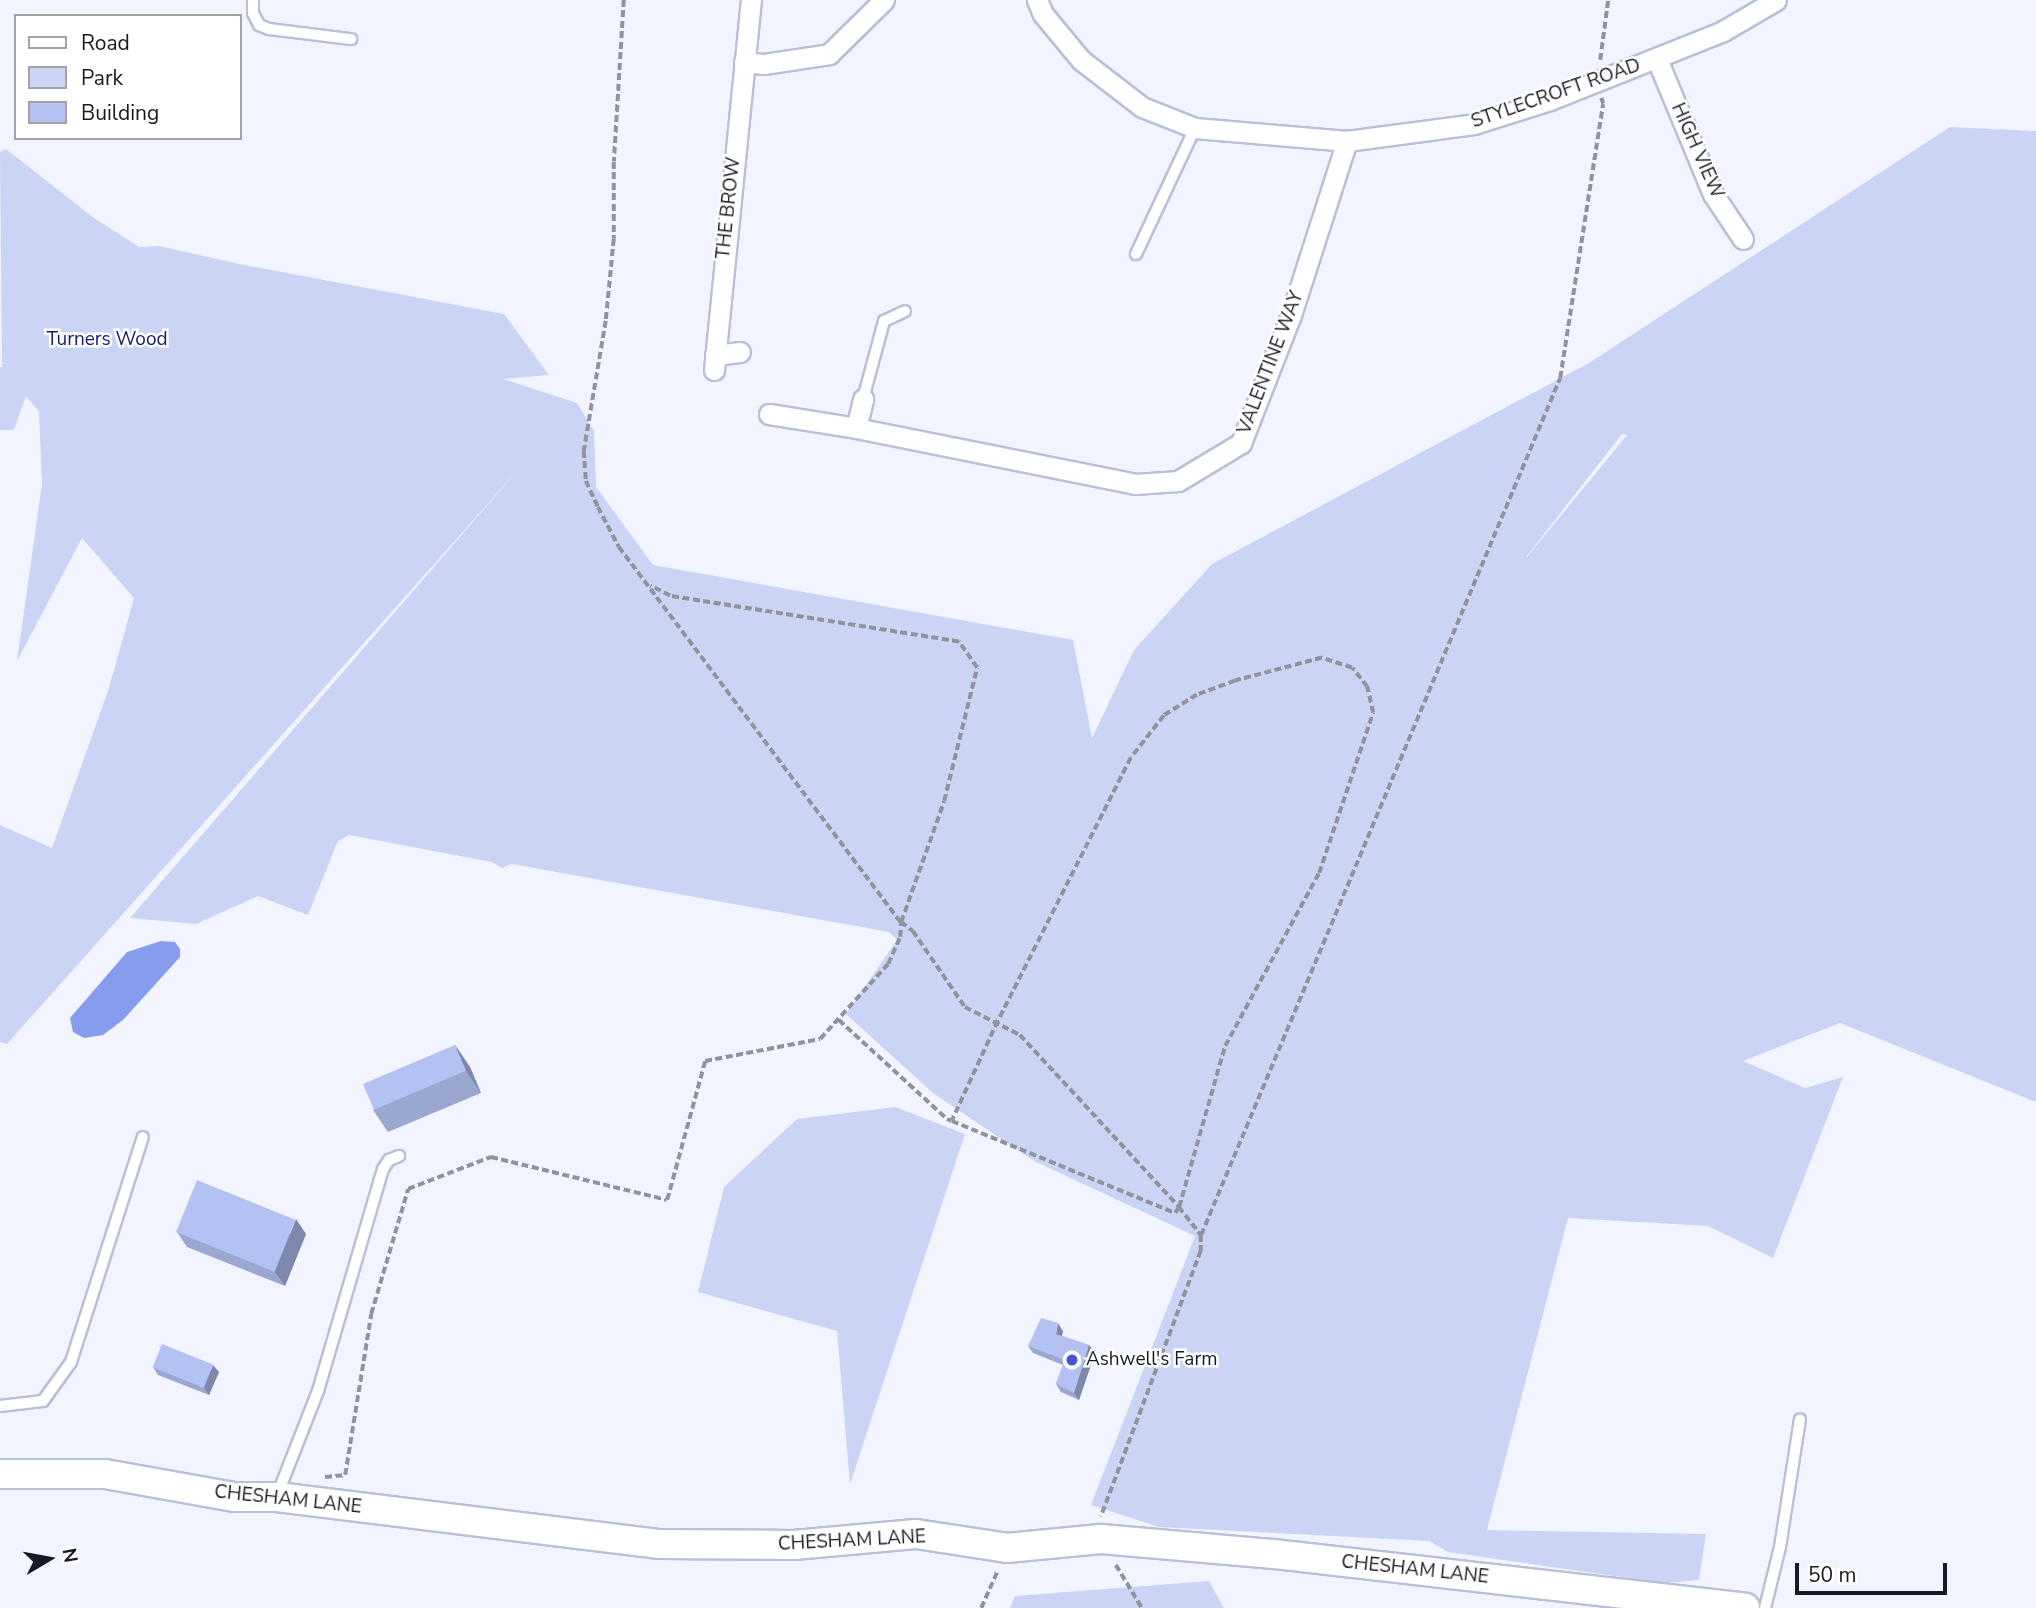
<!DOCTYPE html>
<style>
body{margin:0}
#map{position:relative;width:2036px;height:1608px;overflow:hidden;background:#f2f5ff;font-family:"Nunito Sans",sans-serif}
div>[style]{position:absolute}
.green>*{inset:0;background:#cad4f5}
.water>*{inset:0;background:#879cec}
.path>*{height:3.5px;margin-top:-1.75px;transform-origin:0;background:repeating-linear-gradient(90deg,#90939c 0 7px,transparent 0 10.5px)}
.roads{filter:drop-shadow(2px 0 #b9c0d7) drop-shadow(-2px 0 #b9c0d7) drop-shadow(0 2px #b9c0d7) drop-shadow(0 -2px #b9c0d7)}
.lane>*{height:10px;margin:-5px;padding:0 5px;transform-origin:5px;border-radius:5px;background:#fff}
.street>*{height:19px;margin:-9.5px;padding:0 9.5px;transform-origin:9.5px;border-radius:9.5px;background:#fff}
.secondary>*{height:28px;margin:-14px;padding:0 14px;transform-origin:14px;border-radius:14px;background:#fff}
.wall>*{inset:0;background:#9aa7d1}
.shaded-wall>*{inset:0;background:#7d88aa}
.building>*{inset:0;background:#b3c2f3;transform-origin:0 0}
.dots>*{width:19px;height:19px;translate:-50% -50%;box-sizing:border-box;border:4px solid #fff;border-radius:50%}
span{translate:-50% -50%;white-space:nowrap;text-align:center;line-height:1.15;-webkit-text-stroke:5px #fff;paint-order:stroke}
.street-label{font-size:19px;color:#181a23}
.park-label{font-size:19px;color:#181a75}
.poi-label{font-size:19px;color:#181a23}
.left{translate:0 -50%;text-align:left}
.legend{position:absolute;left:14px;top:14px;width:228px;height:126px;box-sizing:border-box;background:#fff;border:2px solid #a3a3a7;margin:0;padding:9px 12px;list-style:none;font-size:21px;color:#181a23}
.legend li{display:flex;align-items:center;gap:14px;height:35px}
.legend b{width:35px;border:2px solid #a3a3a7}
.north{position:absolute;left:14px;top:1524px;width:70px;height:70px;-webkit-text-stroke:5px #fff;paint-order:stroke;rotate:80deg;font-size:19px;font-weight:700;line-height:28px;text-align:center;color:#181a23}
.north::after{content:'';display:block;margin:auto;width:24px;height:32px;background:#181a23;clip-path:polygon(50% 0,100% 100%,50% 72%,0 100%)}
.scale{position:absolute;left:1795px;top:1563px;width:152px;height:32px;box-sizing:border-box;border:4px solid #181a23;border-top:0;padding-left:9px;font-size:21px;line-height:24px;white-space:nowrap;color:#181a23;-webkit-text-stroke:5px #fff;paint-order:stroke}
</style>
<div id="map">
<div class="green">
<div style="clip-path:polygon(evenodd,1950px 127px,2036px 131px,2036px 1102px,1840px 1023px,1743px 1061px,1805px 1088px,1843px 1077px,1773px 1258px,1708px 1226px,1568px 1218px,1487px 1530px,1706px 1534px,1699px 1580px,1664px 1583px,1448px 1552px,1429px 1541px,1159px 1527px,1091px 1505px,1195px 1236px,1034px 1161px,933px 1093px,846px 1014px,897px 940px,889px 932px,512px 864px,502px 868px,492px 862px,349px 835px,338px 841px,308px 915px,258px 896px,196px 924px,130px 918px,517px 471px,7px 1044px,0 1042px,0 825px,52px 848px,109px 688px,134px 598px,82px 538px,17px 661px,42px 484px,39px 412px,26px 396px,14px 430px,0 430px,0 367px,2px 367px,0 152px,6px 149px,94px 218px,139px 247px,159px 246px,239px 264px,504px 314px,549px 375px,503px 379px,577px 403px,594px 431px,596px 487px,653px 565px,1073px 640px,1092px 738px,1134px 650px,1212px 564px,1589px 363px,1950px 127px,1622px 434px,1627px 435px,1527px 557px,1527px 556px,1622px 434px)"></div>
<div style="clip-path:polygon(895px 1107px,965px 1134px,850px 1484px,837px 1331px,698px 1292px,724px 1187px,797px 1119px)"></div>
<div style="clip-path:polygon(1209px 1581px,1224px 1608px,1010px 1608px,1015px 1596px)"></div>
</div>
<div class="water">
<div style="clip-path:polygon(161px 941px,175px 942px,180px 949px,180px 957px,123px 1020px,103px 1035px,84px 1038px,73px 1032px,70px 1018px,127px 952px)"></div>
</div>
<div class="path">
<div style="left:624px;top:0;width:162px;rotate:93.5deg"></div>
<div style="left:614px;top:162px;width:77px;rotate:90deg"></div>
<div style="left:614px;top:239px;width:82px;rotate:95.6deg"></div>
<div style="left:606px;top:321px;width:132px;rotate:99.6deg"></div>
<div style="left:584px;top:451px;width:30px;rotate:86deg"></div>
<div style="left:586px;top:481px;width:29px;rotate:65deg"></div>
<div style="left:598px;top:507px;width:45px;rotate:62.3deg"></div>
<div style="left:619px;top:547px;width:469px;rotate:53.1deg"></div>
<div style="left:901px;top:922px;width:15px;rotate:37deg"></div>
<div style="left:913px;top:931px;width:92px;rotate:55.6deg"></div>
<div style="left:965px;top:1007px;width:62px;rotate:27deg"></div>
<div style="left:1020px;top:1035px;width:234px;rotate:47.2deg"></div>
<div style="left:1179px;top:1207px;width:36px;rotate:52deg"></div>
<div style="left:1201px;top:1235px;width:16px;rotate:90deg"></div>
<div style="left:1201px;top:1251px;width:284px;rotate:110.6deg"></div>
<div style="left:1600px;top:60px;width:61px;rotate:-82.4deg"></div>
<div style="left:839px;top:1020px;width:147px;rotate:42.5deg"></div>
<div style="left:947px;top:1119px;width:5px;rotate:22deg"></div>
<div style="left:952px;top:1121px;width:241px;rotate:22.4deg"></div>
<div style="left:1175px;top:1213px;width:7px;rotate:-56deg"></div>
<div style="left:1179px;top:1207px;width:167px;rotate:-74.1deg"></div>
<div style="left:1225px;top:1046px;width:197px;rotate:-61.5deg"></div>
<div style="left:1319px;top:873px;width:169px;rotate:-71.4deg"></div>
<div style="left:1373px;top:713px;width:27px;rotate:-103deg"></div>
<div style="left:1367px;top:687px;width:24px;rotate:-128deg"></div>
<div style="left:1352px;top:668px;width:32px;rotate:-162deg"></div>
<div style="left:1322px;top:658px;width:90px;rotate:165.2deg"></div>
<div style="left:1235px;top:681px;width:40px;rotate:159.8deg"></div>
<div style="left:1197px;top:695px;width:39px;rotate:148deg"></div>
<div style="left:1164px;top:716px;width:53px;rotate:128.2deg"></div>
<div style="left:1131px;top:758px;width:295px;rotate:116.8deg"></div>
<div style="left:998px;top:1021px;width:110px;rotate:114.7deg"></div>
<div style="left:1201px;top:1235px;width:929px;rotate:-67.27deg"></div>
<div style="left:1560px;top:378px;width:277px;rotate:-81.1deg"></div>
<div style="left:1603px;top:104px;width:6px;rotate:-108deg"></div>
<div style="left:325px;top:1477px;width:20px;rotate:-6deg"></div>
<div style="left:345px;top:1475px;width:163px;rotate:-80.8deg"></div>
<div style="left:371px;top:1314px;width:130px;rotate:-73.5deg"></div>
<div style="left:408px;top:1189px;width:89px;rotate:-21.1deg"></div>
<div style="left:491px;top:1157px;width:181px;rotate:13.7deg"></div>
<div style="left:667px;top:1200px;width:144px;rotate:-74.7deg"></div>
<div style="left:705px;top:1061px;width:117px;rotate:-10.8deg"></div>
<div style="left:820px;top:1039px;width:101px;rotate:-47.8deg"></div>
<div style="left:888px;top:964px;width:30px;rotate:-66deg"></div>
<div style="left:900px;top:937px;width:15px;rotate:-86deg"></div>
<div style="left:901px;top:922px;width:128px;rotate:-70.4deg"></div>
<div style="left:944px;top:801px;width:137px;rotate:-76.1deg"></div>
<div style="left:977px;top:668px;width:32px;rotate:-125deg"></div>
<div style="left:959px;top:642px;width:293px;rotate:-171deg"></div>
<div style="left:670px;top:596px;width:22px;rotate:-153deg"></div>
<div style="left:1116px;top:1565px;width:50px;rotate:58.8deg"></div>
<div style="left:981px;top:1608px;width:39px;rotate:-66deg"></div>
</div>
<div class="roads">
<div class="lane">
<div style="left:253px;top:0;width:13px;rotate:90deg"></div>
<div style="left:253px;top:13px;width:13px;rotate:63deg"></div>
<div style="left:259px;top:25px;width:11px;rotate:22deg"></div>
<div style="left:269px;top:29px;width:83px;rotate:7deg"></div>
<div style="left:1136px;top:254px;width:139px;rotate:-64.9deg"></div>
<div style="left:863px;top:399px;width:81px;rotate:-74.9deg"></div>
<div style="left:884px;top:321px;width:23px;rotate:-25deg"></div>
<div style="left:0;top:1406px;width:43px;rotate:-6.6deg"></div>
<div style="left:43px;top:1401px;width:48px;rotate:-54.3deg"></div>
<div style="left:71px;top:1362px;width:236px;rotate:-72.3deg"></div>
<div style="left:278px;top:1493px;width:110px;rotate:-68.6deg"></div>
<div style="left:318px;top:1391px;width:231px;rotate:-73.7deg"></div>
<div style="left:383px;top:1169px;width:11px;rotate:-56deg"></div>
<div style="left:389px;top:1160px;width:11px;rotate:-22deg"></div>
<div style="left:1765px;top:1608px;width:63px;rotate:-76.2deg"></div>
<div style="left:1780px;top:1547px;width:129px;rotate:-81.1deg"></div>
</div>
<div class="street">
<div style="left:1037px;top:0;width:15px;rotate:67deg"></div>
<div style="left:1043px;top:14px;width:60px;rotate:50.4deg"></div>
<div style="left:1081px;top:60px;width:77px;rotate:37.6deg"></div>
<div style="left:1142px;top:107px;width:57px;rotate:21.6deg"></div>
<div style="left:1195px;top:128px;width:153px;rotate:4.9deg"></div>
<div style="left:1347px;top:141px;width:128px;rotate:-7.6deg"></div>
<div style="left:1474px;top:124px;width:80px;rotate:-17.5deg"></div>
<div style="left:1550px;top:100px;width:186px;rotate:-21.7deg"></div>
<div style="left:1723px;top:31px;width:61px;rotate:-30.3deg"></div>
<div style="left:1657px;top:59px;width:146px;rotate:67.5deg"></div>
<div style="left:1713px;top:194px;width:54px;rotate:56.3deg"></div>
<div style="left:744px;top:62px;width:20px;rotate:6deg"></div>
<div style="left:764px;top:64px;width:66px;rotate:-8.7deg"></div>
<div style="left:829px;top:54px;width:77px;rotate:-44.5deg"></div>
<div style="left:715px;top:355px;width:25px;rotate:-7deg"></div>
<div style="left:714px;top:370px;width:372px;rotate:-84.3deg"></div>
<div style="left:769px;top:414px;width:88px;rotate:9.1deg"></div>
<div style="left:856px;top:428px;width:285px;rotate:11.3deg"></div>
<div style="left:1135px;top:484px;width:43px;rotate:-4deg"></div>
<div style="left:1178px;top:481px;width:74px;rotate:-31.1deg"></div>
<div style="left:1241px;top:443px;width:137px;rotate:-68.7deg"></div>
<div style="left:1291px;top:315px;width:183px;rotate:-72.2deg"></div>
<div style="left:856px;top:428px;width:30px;rotate:-76deg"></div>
</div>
<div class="secondary">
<div style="left:0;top:1474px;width:105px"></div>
<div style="left:105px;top:1474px;width:131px;rotate:10.1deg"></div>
<div style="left:234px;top:1497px;width:43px"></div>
<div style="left:277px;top:1497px;width:386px;rotate:7deg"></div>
<div style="left:660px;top:1544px;width:134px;rotate:0.4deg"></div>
<div style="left:794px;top:1545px;width:122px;rotate:-5.2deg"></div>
<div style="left:916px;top:1534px;width:92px;rotate:8.7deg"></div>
<div style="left:1007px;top:1548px;width:94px;rotate:-5.5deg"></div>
<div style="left:1101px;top:1539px;width:174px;rotate:5deg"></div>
<div style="left:1274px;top:1554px;width:474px;rotate:6.5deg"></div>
</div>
</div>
<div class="wall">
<div style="clip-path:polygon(455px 1045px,470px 1067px,481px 1093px,388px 1132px,373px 1110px)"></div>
<div style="clip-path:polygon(177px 1232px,306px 1234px,285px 1286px,187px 1247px)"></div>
<div style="clip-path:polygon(1063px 1331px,1062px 1336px,1089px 1345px,1095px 1353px,1079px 1400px,1061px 1392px,1056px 1384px,1063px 1365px,1033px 1353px,1028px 1346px)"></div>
<div style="clip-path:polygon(153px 1367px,219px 1372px,209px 1395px,158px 1375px)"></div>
</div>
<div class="shaded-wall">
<div style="clip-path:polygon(455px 1045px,470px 1067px,481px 1093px,466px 1071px)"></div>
<div style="clip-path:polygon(296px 1219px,306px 1234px,285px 1286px,275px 1272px)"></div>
<div style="clip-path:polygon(1058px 1323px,1063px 1331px,1061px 1341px,1056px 1334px)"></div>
<div style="clip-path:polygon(1089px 1345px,1095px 1353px,1079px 1400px,1074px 1393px)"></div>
<div style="clip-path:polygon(213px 1365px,219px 1372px,209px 1395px,204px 1388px)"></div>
</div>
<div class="building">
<div style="left:455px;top:1045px;width:28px;height:100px;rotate:67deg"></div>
<div style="left:197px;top:1180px;width:106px;height:56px;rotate:22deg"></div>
<div style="clip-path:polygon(1041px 1318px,1058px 1323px,1056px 1334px,1089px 1345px,1074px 1393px,1056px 1384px,1065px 1360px,1028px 1346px)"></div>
<div style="left:162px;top:1344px;width:55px;height:25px;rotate:22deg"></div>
</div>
<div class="dots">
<div style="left:1072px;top:1360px;background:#4456ca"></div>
</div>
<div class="street-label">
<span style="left:1556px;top:94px;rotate:-19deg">STYLECROFT ROAD</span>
<span style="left:1697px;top:151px;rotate:66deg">HIGH VIEW</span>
<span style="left:729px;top:208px;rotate:-84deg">THE BROW</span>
<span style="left:1271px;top:363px;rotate:-69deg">VALENTINE WAY</span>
<span style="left:288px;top:1500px;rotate:6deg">CHESHAM LANE</span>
<span style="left:852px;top:1541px;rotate:-3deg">CHESHAM LANE</span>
<span style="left:1415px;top:1570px;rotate:6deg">CHESHAM LANE</span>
</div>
<div class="park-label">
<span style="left:107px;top:340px">Turners Wood</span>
</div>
<div class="poi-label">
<span class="left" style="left:1086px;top:1360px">Ashwell's Farm</span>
</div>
<ul class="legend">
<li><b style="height:9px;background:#fff"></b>Road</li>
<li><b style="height:19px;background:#cad4f5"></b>Park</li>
<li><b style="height:19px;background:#b3c2f3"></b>Building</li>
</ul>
<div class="north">N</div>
<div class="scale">50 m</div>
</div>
